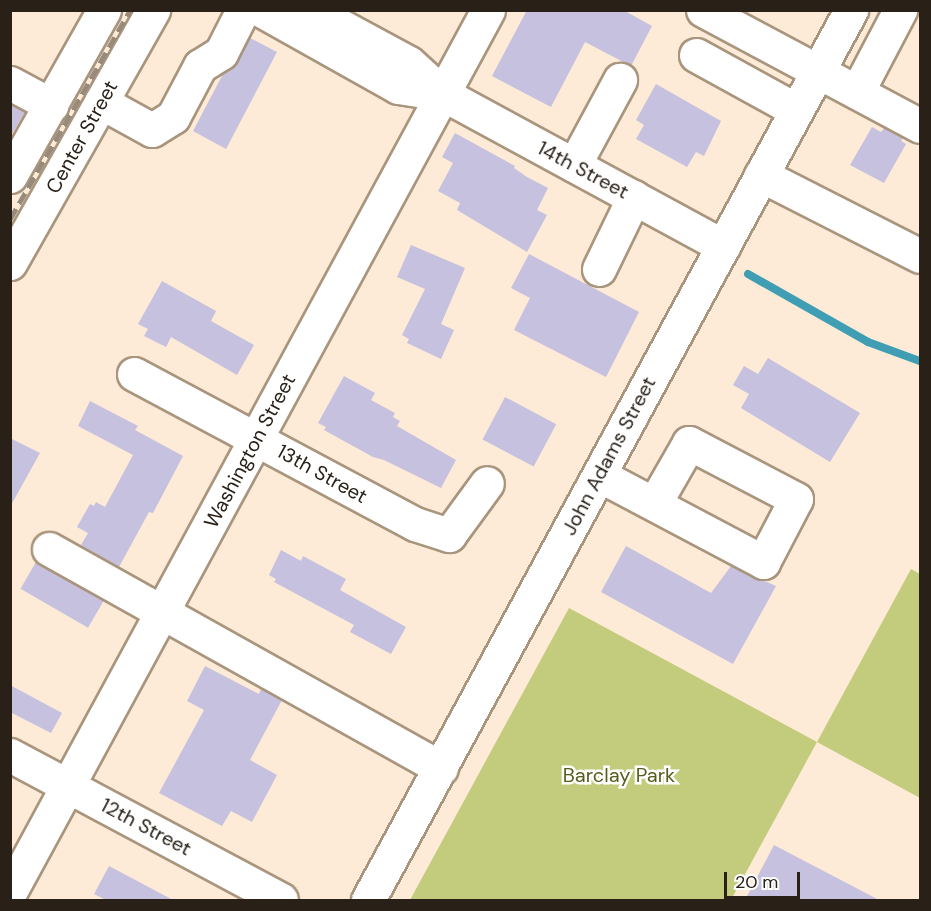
<!DOCTYPE html>
<style>
body{margin:0}
#map{position:relative;width:931px;height:911px;overflow:hidden;background:#fdebd7;font-family:"DM Sans",sans-serif}
div>[style]{position:absolute}
.green>*{inset:0;background:#c2cc7c}
.stream>*{height:8px;margin:-4px;padding:0 4px;transform-origin:4px;border-radius:4px;background:#3f9eb3}
.building>*{inset:0;background:#c5c1df;transform-origin:0 0}
.roads{filter:drop-shadow(2px 0 #a9957d) drop-shadow(-2px 0 #a9957d) drop-shadow(0 2px #a9957d) drop-shadow(0 -2px #a9957d)}
.minor>*{height:33px;margin:-16.5px;padding:0 16.5px;transform-origin:16.5px;border-radius:16.5px;background:#fff}
.major>*{height:33px;margin:-16.5px;padding:0 16.5px;transform-origin:16.5px;border-radius:16.5px;background:#fff}
.rail>*{height:4.5px;margin-top:-2.25px;transform-origin:0;background:repeating-linear-gradient(90deg,#988b7c 0 12px,transparent 0 18px)}
span{translate:-50% -50%;white-space:nowrap;text-align:center;line-height:1.15;-webkit-text-stroke:5px #fff;paint-order:stroke}
.street-label{font-size:20px;color:#292118}
.park-label{font-size:20px;color:#565c1b}
.frame{position:absolute;inset:0;border:12px solid #292118;pointer-events:none}
.scale{position:absolute;left:724px;top:872px;width:76px;height:27px;box-sizing:border-box;border:3px solid #292118;border-top:0;padding-left:8px;font-size:18px;line-height:21px;white-space:nowrap;color:#292118;-webkit-text-stroke:4px #fff;paint-order:stroke}
</style>
<div id="map">
<div class="green">
<div style="clip-path:polygon(911px 569px,920px 574px,920px 798px,817px 742px,731px 900px,410px 900px,569px 608px,817px 742px)"></div>
</div>
<div class="stream">
<div style="left:748px;top:274px;width:138px;rotate:29.5deg"></div>
<div style="left:868px;top:342px;width:55px;rotate:20.1deg"></div>
</div>
<div class="building">
<div style="clip-path:polygon(527px 10px,623px 10px,652px 26px,631px 66px,585px 42px,551px 107px,492px 76px)"></div>
<div style="clip-path:polygon(250px 38px,277px 52px,226px 149px,193px 131px,223px 74px,237px 62px)"></div>
<div style="clip-path:polygon(656px 84px,721px 121px,704px 156px,696px 152px,687px 167px,636px 139px,644px 125px,636px 120px)"></div>
<div style="clip-path:polygon(10px 105px,25px 112px,10px 137px)"></div>
<div style="clip-path:polygon(872px 127px,881px 132px,884px 128px,903px 138px,901px 141px,906px 144px,884px 183px,850px 165px)"></div>
<div style="clip-path:polygon(455px 133px,515px 166px,514px 168px,527px 177px,548px 188px,537px 210px,547px 215px,527px 252px,457px 210px,460px 203px,438px 191px,453px 163px,442px 157px)"></div>
<div style="clip-path:polygon(411px 245px,465px 268px,441px 324px,454px 330px,441px 359px,407px 343px,409px 339px,402px 335px,425px 289px,397px 277px)"></div>
<div style="clip-path:polygon(529px 254px,639px 312px,606px 377px,514px 330px,530px 298px,511px 288px)"></div>
<div style="clip-path:polygon(162px 281px,216px 311px,211px 321px,254px 345px,237px 375px,171px 337px,166px 347px,144px 336px,148px 329px,138px 324px)"></div>
<div style="clip-path:polygon(768px 358px,860px 413px,830px 462px,741px 408px,749px 394px,733px 385px,744px 366px,758px 374px)"></div>
<div style="clip-path:polygon(344px 376px,375px 393px,371px 400px,395px 413px,393px 417px,400px 421px,397px 426px,456px 460px,441px 488px,384px 460px,373px 457px,324px 430px,326px 427px,318px 423px)"></div>
<div style="left:505px;top:397px;width:58px;height:48px;rotate:28deg"></div>
<div style="clip-path:polygon(90px 401px,138px 426px,135px 430px,183px 456px,153px 513px,149px 512px,119px 567px,81px 545px,88px 533px,77px 527px,90px 504px,94px 506px,96px 502px,105px 507px,133px 455px,78px 426px)"></div>
<div style="clip-path:polygon(10px 438px,40px 453px,10px 507px)"></div>
<div style="clip-path:polygon(626px 546px,711px 593px,731px 566px,776px 586px,733px 664px,601px 592px)"></div>
<div style="clip-path:polygon(281px 550px,301px 561px,303px 556px,346px 579px,340px 590px,406px 627px,391px 654px,350px 632px,354px 625px,274px 582px,276px 579px,269px 575px)"></div>
<div style="left:36px;top:562px;width:78px;height:31px;rotate:30deg"></div>
<div style="clip-path:polygon(205px 666px,259px 694px,261px 689px,282px 700px,250px 760px,277px 775px,252px 822px,231px 811px,222px 826px,159px 793px,204px 710px,187px 701px)"></div>
<div style="clip-path:polygon(10px 685px,62px 713px,51px 733px,10px 712px)"></div>
<div style="clip-path:polygon(774px 845px,879px 900px,745px 900px)"></div>
<div style="clip-path:polygon(109px 866px,173px 900px,106px 900px,94px 894px)"></div>
</div>
<div class="roads">
<div class="minor">
<div style="left:703px;top:10px;width:246px;rotate:28.1deg"></div>
<div style="left:696px;top:55px;width:114px;rotate:28.8deg"></div>
<div style="left:10px;top:83px;width:47px;rotate:28.2deg"></div>
<div style="left:857px;top:92px;width:93px;rotate:-62.3deg"></div>
<div style="left:443px;top:94px;width:319px;rotate:28.5deg"></div>
<div style="left:101px;top:102px;width:58px;rotate:28.8deg"></div>
<div style="left:152px;top:130px;width:25px;rotate:-32deg"></div>
<div style="left:173px;top:117px;width:58px;rotate:-62.1deg"></div>
<div style="left:200px;top:66px;width:25px;rotate:-32deg"></div>
<div style="left:221px;top:53px;width:37px;rotate:-63deg"></div>
<div style="left:574px;top:165px;width:97px;rotate:-61.6deg"></div>
<div style="left:761px;top:175px;width:178px;rotate:27deg"></div>
<div style="left:10px;top:176px;width:191px;rotate:-60.5deg"></div>
<div style="left:10px;top:263px;width:291px;rotate:-60.5deg"></div>
<div style="left:599px;top:269px;width:80px;rotate:-64.1deg"></div>
<div style="left:134px;top:374px;width:319px;rotate:28.1deg"></div>
<div style="left:415px;top:524px;width:36px;rotate:18deg"></div>
<div style="left:449px;top:535px;width:64px;rotate:-53.8deg"></div>
<div style="left:599px;top:475px;width:186px;rotate:27.9deg"></div>
<div style="left:763px;top:562px;width:71px;rotate:-62.4deg"></div>
<div style="left:796px;top:499px;width:121px;rotate:-152.4deg"></div>
<div style="left:689px;top:443px;width:70px;rotate:119.8deg"></div>
<div style="left:49px;top:549px;width:449px;rotate:29.2deg"></div>
<div style="left:10px;top:755px;width:307px;rotate:28.1deg"></div>
<div style="left:368px;top:900px;width:1013px;rotate:-61.51deg"></div>
</div>
<div class="major">
<div style="left:261px;top:10px;width:157px;rotate:29.3deg"></div>
<div style="left:398px;top:87px;width:46px;rotate:8.8deg"></div>
<div style="left:311px;top:10px;width:111px;rotate:28.4deg"></div>
<div style="left:409px;top:63px;width:46px;rotate:42.4deg"></div>
<div style="left:10px;top:892px;width:1003px;rotate:-61.54deg"></div>
</div>
</div>
<div class="rail">
<div style="left:10px;top:219px;width:241px;rotate:-60.1deg"></div>
</div>
<div class="street-label">
<span style="left:82px;top:137px;rotate:-61deg">Center Street</span>
<span style="left:583px;top:170px;rotate:28deg">14th Street</span>
<span style="left:250px;top:451px;rotate:-62deg">Washington Street</span>
<span style="left:609px;top:456px;rotate:-62deg">John Adams Street</span>
<span style="left:322px;top:474px;rotate:29deg">13th Street</span>
<span style="left:146px;top:827px;rotate:28deg">12th Street</span>
</div>
<div class="park-label">
<span style="left:619px;top:775px">Barclay Park</span>
</div>
<div class="frame"></div>
<div class="scale">20 m</div>
</div>
